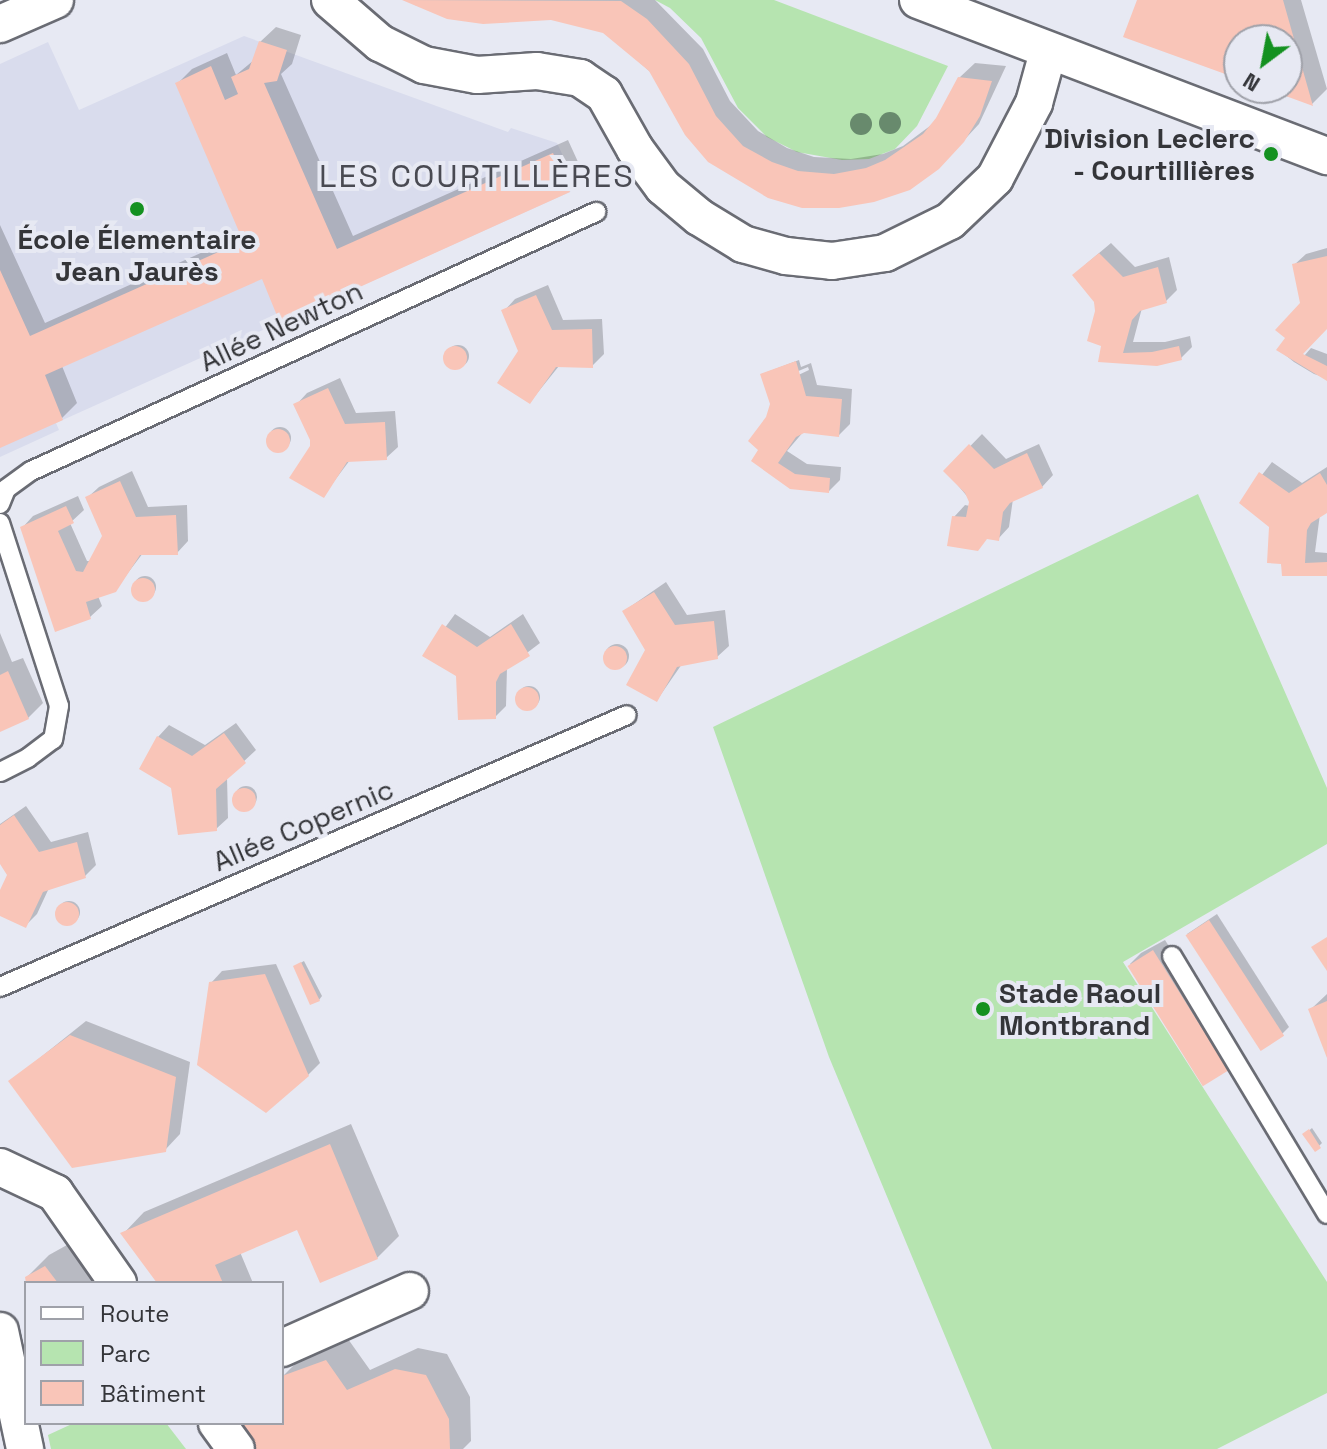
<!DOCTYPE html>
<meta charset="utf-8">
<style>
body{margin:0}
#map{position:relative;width:1327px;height:1449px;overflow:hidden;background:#e7e9f3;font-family:"Space Grotesk",sans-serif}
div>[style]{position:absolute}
.built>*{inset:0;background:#d9dced}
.green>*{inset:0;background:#b6e4b0}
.shadow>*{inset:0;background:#0003}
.round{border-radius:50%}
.building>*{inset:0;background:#f9c5b8;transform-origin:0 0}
.roads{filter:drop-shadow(2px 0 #6a6c74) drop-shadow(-2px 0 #6a6c74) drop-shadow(0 2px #6a6c74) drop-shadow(0 -2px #6a6c74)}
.lane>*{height:18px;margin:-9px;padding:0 9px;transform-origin:9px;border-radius:9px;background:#fff}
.street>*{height:36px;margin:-18px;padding:0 18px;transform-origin:18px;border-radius:18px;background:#fff}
.trees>*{width:22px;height:22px;margin:-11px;border-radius:50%;background:#688a6d}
.dots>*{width:22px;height:22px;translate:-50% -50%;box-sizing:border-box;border:4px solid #e7e9f3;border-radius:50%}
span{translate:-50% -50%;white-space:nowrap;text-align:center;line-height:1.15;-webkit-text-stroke:8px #e7e9f3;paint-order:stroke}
.poi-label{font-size:28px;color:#343539;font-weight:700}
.right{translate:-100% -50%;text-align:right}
.left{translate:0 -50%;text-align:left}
.street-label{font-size:28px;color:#343539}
.quarter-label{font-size:32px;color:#494a52;letter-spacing:2px}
.legend{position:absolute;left:24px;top:1281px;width:260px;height:144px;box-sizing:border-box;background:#e7e9f3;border:2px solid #9fa1a9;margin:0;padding:10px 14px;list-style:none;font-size:24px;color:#343539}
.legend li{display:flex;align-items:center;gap:16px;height:40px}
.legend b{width:40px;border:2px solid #9fa1a9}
.north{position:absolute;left:1223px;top:24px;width:80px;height:80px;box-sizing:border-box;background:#e7e9f3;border:2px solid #9fa1a9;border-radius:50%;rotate:212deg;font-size:22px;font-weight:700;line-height:32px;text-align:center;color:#343539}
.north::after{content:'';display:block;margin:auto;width:28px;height:36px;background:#149120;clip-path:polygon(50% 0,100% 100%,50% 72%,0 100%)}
</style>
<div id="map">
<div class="built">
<div style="clip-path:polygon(244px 36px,508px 132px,511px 128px,557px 143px,576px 184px,570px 192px,56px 423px,59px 430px,0 457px,0 64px,48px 42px,79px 110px)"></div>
</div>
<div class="green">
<div style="clip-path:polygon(655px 0,774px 0,948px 66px,917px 126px,895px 149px,869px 159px,842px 160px,797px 152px,767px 137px,738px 108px,701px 38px,670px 8px)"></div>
<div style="clip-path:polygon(1198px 494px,1327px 788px,1327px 844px,1123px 962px,1327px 1282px,1327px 1393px,1217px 1449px,992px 1449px,829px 1057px,713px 727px)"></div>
<div style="clip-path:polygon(74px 1423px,166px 1423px,186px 1449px,51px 1449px,48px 1435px)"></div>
</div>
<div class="shadow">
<div style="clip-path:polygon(406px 0,655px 0,703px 49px,730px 101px,758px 131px,787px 148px,814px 157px,851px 159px,883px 154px,903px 146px,934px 123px,959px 78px,975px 63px,1006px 66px,979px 124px,954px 151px,802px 206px,604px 31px,551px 18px,417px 6px)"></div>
<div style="clip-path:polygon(1139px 0,1301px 0,1327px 89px,1312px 104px,1269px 88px,1287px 88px,1287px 40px,1239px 40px,1239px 77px)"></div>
<div style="clip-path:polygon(276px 27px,301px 35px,292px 64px,281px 74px,353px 236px,568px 140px,584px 175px,569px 190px,263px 276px,62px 366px,77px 403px,62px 418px,0 446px,0 225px,45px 323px,243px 234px,177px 84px,192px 69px,227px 53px,236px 75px,254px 60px,260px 42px)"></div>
<div style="clip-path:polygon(1111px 243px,1135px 267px,1169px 257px,1177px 290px,1166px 301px,1142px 308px,1133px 342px,1165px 342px,1190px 336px,1192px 347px,1181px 358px,1101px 360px,1104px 345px,1086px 264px)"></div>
<div style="clip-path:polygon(1327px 248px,1327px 327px,1295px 360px,1298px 363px,1311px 348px,1327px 354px,1327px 378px,1314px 374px,1294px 362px,1279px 350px,1288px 338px,1302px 303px,1294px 265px,1306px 254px)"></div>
<div style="clip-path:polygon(548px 285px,563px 320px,602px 319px,604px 354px,592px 366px,559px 366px,530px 402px,520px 351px,504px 311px,515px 299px)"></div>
<div class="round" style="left:447px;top:345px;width:22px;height:22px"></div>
<div style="clip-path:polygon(evenodd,799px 360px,801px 367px,811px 363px,817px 385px,852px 389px,850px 424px,839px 435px,804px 431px,787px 451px,807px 464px,841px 467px,840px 480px,829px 491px,791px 487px,761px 449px,772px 404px,762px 374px,799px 360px,808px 367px,809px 370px,777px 385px,777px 380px,808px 367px)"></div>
<div style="clip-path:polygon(340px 378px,356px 413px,395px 411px,398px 447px,386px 458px,350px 460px,323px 496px,312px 439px,296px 405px,307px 393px)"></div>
<div class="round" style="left:269px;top:427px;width:22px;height:22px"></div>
<div style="clip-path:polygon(982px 434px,1006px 459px,1039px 444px,1053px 475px,1042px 487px,1013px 499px,1009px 527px,998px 539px,954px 517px,965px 505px,970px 506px,971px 501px,946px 471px)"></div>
<div style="clip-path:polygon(1272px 462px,1302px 483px,1327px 467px,1327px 510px,1320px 514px,1315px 552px,1327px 553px,1327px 573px,1284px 574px,1271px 526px,1241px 502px)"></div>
<div style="clip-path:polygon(132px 471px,148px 507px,187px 505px,188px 541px,177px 553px,143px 553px,115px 590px,98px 596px,102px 606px,90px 617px,22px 528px,33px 516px,78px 496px,84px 510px,70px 523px,87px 561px,91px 561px,105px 536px,87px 498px,99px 487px)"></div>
<div class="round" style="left:134px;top:576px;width:22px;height:22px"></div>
<div style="clip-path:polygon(666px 582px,687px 615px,725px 610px,729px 646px,717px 657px,682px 664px,657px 700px,647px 650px,624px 611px)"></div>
<div style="clip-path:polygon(455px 614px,490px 637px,523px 614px,540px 643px,507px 668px,506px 706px,495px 717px,458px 675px,425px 655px)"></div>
<div style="clip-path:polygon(0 633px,12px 662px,23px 658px,43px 703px,28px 718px,0 730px)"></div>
<div class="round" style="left:605px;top:644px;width:24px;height:24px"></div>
<div class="round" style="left:518px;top:686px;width:22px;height:22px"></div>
<div style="clip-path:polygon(236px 723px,256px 750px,227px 777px,228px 818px,216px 829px,173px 786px,142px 769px,158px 737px,169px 725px,205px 745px)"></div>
<div class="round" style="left:235px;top:786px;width:22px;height:22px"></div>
<div style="clip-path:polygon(26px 806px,51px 842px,88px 832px,96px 865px,85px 876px,49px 888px,37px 914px,26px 925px,0 914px,0 895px,9px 875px,0 860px,0 824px)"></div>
<div class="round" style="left:58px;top:901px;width:22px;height:22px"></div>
<div style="clip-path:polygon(1217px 914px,1289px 1027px,1282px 1034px,1187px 934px)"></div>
<div style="clip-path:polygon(1165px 940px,1239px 1057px,1206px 1083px,1130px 964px,1141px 953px)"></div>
<div style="clip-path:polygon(304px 961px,322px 996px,319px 1000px,295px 966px)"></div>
<div style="clip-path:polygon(276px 964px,320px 1063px,308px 1075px,211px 983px,222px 971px)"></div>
<div style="clip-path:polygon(1327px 994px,1327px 1053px,1310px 1010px)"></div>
<div style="clip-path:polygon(86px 1021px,190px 1062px,180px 1134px,165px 1150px,11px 1081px)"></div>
<div style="clip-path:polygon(351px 1124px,399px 1236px,377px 1258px,298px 1228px,240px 1252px,253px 1283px,159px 1283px,123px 1234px,144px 1212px)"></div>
<div style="clip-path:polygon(1312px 1128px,1322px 1143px,1316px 1149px,1305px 1134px)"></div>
<div style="clip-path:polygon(67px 1245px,95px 1283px,28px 1283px,27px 1277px,49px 1255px)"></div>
<div style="clip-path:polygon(348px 1339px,370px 1370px,418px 1348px,447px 1354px,470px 1397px,471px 1441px,463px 1449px,257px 1449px,246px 1423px,282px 1423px,282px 1377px,304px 1355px)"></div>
</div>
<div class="building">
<div style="clip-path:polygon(402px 0,621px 1px,647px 19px,689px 64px,716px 116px,743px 146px,772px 162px,798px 171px,834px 174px,866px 168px,885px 160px,923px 134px,936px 118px,958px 77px,992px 81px,980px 116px,964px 142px,939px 169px,910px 190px,874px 202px,839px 208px,802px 208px,768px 198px,708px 162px,685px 135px,649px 71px,603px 33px,551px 20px,483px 24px,447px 19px)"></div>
<div style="clip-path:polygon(1137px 0,1283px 0,1313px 106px,1264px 88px,1287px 88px,1287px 40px,1239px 40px,1239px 79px,1123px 37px)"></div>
<div style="clip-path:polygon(259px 41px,287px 50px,277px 81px,264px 83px,337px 249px,553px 153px,570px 192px,280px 323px,262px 279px,45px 375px,63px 420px,0 448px,0 270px,30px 336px,243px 241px,175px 83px,211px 66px,225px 100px,238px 94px,231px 77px,249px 69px)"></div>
<div style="clip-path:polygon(1099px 253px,1123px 277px,1158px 267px,1167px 303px,1140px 311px,1132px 320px,1123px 353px,1152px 352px,1179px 346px,1182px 360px,1157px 366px,1098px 362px,1101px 346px,1087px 341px,1095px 311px,1094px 302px,1072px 275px)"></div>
<div style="clip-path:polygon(1327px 256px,1327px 329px,1303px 354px,1327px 366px,1327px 381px,1276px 350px,1285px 338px,1275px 330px,1300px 303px,1292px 264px)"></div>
<div style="clip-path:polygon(536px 295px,552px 330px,592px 329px,593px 368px,556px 367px,530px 404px,497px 383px,518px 351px,501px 310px)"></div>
<div class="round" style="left:443px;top:346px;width:24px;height:24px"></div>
<div style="clip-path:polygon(796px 361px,806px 396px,842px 399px,839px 437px,804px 433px,796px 437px,778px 463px,795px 474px,830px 478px,829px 493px,790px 489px,751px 461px,758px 450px,748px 441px,766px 417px,770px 404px,760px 374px)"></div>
<div style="clip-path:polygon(328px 388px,345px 424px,385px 422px,387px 460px,347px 462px,324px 498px,289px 478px,310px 446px,310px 440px,293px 404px)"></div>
<div class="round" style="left:266px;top:429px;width:24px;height:24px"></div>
<div style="clip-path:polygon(969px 444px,994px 469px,1027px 453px,1043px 488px,1010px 503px,1003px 512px,999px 541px,987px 539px,978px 551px,947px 546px,952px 516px,966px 517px,969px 502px,965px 493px,943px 471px)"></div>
<div style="clip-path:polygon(1259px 472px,1289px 493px,1320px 473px,1327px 485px,1327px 513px,1311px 523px,1307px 530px,1305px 563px,1327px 562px,1327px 576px,1282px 576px,1281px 564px,1267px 563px,1269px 527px,1239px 503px)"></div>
<div style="clip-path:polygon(120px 481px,136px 517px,176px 515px,178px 555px,140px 555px,116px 592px,86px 602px,91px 619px,55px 632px,20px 527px,66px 506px,74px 523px,58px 531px,76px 571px,83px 572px,102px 536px,85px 497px)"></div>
<div class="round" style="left:131px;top:578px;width:24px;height:24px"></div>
<div style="clip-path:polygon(654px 592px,675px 625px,714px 621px,718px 659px,677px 667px,657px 702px,626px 685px,645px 650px,622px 611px)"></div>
<div style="clip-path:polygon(442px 624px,477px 647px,511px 624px,530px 656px,500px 674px,496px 682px,496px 719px,458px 720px,456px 676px,422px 656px)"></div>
<div class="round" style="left:603px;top:646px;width:24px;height:24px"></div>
<div style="clip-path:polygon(8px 671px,29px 719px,0 732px,0 675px)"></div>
<div class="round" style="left:515px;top:687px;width:24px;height:24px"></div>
<div style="clip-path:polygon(224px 733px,246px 763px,216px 789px,217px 831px,178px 835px,171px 788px,139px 769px,157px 736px,192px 756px)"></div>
<div class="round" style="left:232px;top:788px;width:24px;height:24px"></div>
<div style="clip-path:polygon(14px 815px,39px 852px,77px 842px,86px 878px,43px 892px,26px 928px,0 916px,0 890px,7px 875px,0 864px,0 825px)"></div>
<div class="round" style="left:55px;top:902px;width:24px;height:24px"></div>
<div style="left:1209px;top:920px;width:138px;height:28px;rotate:57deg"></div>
<div style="clip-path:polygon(1327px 937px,1327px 971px,1311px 947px)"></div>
<div style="left:1153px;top:950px;width:142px;height:30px;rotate:58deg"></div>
<div style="clip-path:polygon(301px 962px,320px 1001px,310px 1005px,293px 966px)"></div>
<div style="clip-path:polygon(265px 974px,309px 1076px,266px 1113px,197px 1065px,209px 982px)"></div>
<div style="clip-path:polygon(1327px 1001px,1327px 1058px,1308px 1009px)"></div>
<div style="clip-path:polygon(70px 1035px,176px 1077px,166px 1152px,72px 1168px,8px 1081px)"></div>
<div style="clip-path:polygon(1309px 1129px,1321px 1148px,1315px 1152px,1302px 1134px)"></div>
<div style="clip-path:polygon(330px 1144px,378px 1259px,320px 1283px,297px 1230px,215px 1265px,223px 1283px,157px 1283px,120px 1233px)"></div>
<div style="clip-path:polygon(45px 1266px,58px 1283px,26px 1283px,25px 1277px)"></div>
<div style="clip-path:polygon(326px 1360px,347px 1390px,395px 1369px,426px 1375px,449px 1419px,450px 1449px,254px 1449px,239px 1428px,244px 1423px,282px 1423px,282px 1376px)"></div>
</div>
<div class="roads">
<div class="lane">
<div style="left:0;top:504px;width:16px;rotate:-68deg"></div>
<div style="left:6px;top:489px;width:31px;rotate:-36deg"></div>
<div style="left:31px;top:471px;width:622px;rotate:-24.63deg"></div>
<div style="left:0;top:523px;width:192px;rotate:72.1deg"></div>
<div style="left:59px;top:706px;width:34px;rotate:100deg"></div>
<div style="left:53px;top:739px;width:31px;rotate:143deg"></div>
<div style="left:28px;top:758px;width:31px;rotate:153deg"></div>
<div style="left:1172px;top:956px;width:301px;rotate:59deg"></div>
<div style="left:0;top:987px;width:683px;rotate:-23.45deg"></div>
</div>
<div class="street">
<div style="left:330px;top:0;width:66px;rotate:40.7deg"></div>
<div style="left:380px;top:43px;width:49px;rotate:26.6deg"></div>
<div style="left:424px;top:65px;width:54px;rotate:10.7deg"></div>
<div style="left:477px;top:75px;width:60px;rotate:-3.8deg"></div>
<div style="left:537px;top:71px;width:44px;rotate:9.2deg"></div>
<div style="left:580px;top:78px;width:29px;rotate:34deg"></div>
<div style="left:604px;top:94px;width:63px;rotate:60.6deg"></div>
<div style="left:635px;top:149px;width:47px;rotate:53.6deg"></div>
<div style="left:663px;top:187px;width:47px;rotate:39.8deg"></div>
<div style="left:699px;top:217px;width:52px;rotate:31.5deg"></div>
<div style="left:743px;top:244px;width:45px;rotate:15.6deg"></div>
<div style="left:786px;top:256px;width:46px;rotate:6.2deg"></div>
<div style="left:832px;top:261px;width:54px;rotate:-8.6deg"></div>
<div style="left:885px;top:253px;width:72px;rotate:-26.2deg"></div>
<div style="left:950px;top:221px;width:62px;rotate:-43.7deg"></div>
<div style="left:995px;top:178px;width:85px;rotate:-62.5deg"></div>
<div style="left:1034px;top:103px;width:53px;rotate:-74.6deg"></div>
<div style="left:918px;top:0;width:438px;rotate:20.9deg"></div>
<div style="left:0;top:24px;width:60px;rotate:-23.6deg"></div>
<div style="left:0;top:1167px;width:61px;rotate:25.3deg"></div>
<div style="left:55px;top:1193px;width:110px;rotate:55deg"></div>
<div style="left:0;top:1331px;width:121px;rotate:78deg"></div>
<div style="left:282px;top:1348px;width:140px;rotate:-24deg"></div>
<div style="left:217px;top:1423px;width:32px;rotate:54deg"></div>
</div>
</div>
<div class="trees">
<div style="left:890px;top:123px"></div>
<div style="left:861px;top:124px"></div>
</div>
<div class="dots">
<div style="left:1271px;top:154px;background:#149120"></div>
<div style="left:137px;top:209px;background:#149120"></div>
<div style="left:983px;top:1009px;background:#149120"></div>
</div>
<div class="poi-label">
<span class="right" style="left:1255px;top:154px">Division Leclerc<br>- Courtillières</span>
<span style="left:137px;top:255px">École Élementaire<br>Jean Jaurès</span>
<span class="left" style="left:999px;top:1009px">Stade Raoul<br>Montbrand</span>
</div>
<div class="street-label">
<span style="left:281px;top:326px;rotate:-25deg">Allée Newton</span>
<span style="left:303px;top:825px;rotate:-23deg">Allée Copernic</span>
</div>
<div class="quarter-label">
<span style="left:477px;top:176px">LES COURTILLÈRES</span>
</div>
<ul class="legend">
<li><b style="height:10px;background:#fff"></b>Route</li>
<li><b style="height:22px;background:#b6e4b0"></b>Parc</li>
<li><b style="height:22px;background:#f9c5b8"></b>Bâtiment</li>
</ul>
<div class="north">N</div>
</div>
